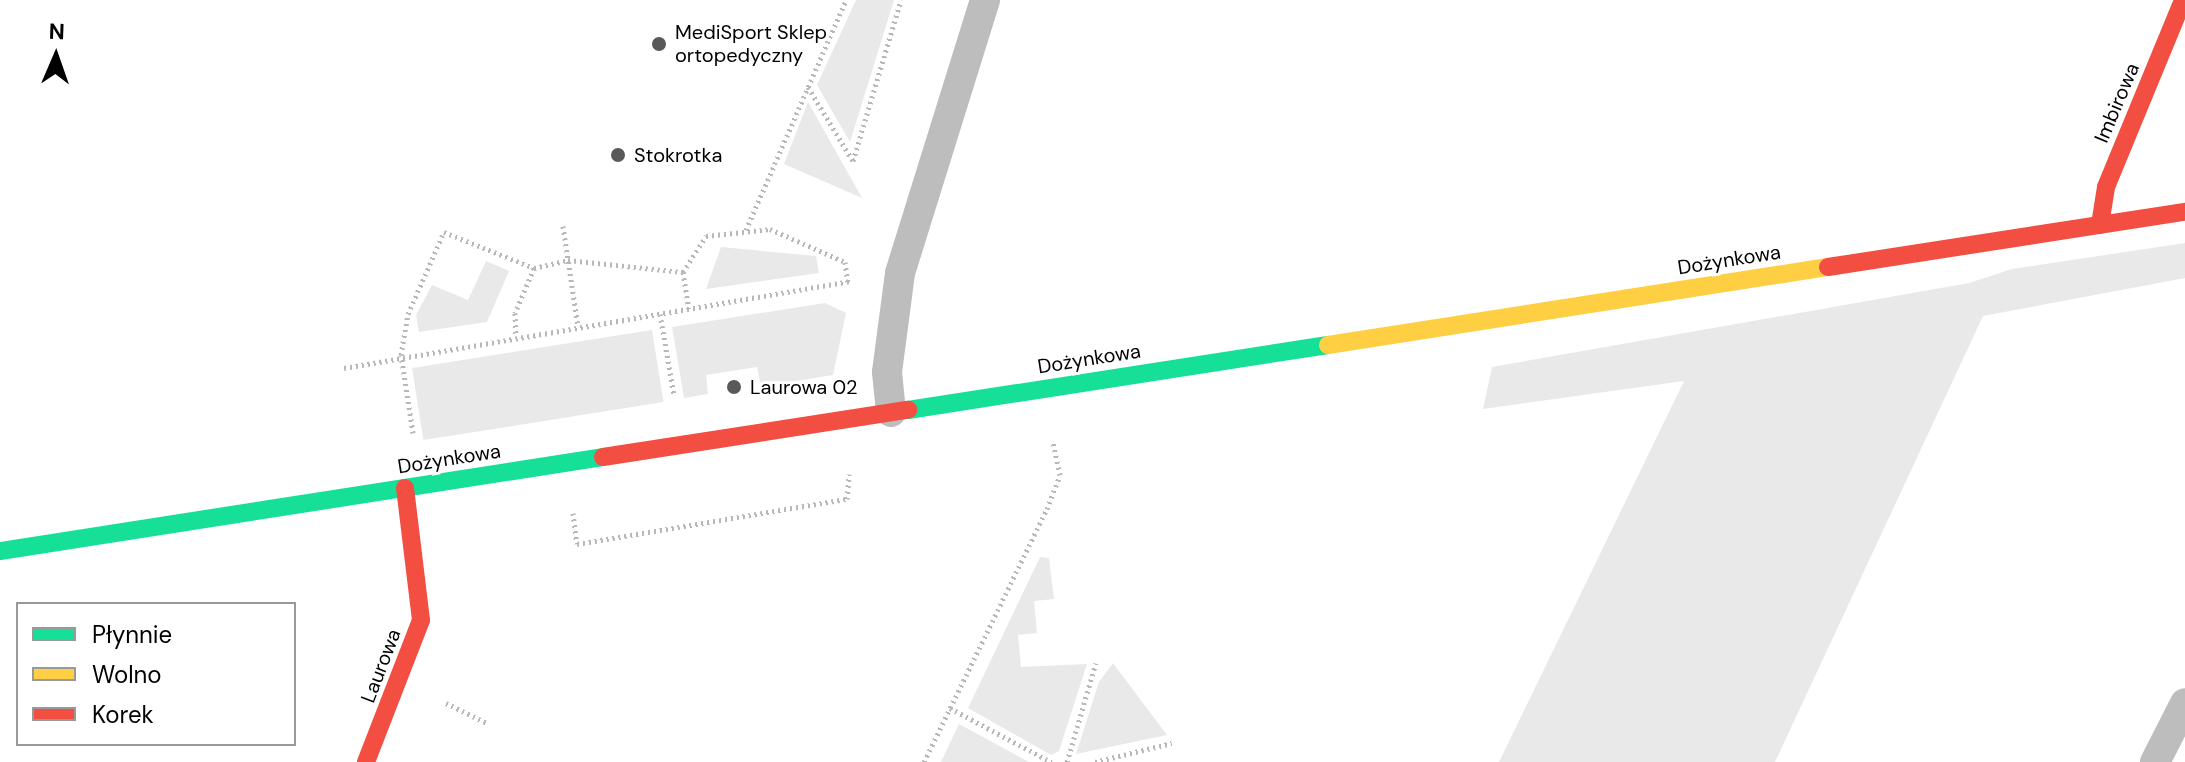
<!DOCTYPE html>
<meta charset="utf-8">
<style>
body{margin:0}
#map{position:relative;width:2185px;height:762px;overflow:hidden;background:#fff;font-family:"DM Sans",sans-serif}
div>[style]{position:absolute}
.green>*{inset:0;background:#e9e9e9;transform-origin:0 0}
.path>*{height:5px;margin-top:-2.5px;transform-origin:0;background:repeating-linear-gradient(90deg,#b8b8b8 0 2px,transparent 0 6px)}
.lane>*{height:30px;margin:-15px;padding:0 15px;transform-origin:15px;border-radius:15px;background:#bdbdbd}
.fast>*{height:18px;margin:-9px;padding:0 9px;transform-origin:9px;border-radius:9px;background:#16e098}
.slow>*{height:18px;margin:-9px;padding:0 9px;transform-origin:9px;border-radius:9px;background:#ffcf43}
.jam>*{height:18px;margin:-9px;padding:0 9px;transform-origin:9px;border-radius:9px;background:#f24e42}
.dots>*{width:22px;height:22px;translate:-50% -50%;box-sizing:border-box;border:4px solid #fff;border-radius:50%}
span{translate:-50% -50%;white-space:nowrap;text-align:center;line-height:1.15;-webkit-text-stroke:6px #fff;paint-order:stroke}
.poi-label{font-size:20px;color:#000}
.left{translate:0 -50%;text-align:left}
.street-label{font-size:20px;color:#000}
.legend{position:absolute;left:16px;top:602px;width:280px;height:144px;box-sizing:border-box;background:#fff;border:2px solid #999;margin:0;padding:10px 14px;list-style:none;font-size:24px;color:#000}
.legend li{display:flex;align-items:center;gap:16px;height:40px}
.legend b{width:40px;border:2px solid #999}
.north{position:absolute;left:16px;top:16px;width:80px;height:80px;-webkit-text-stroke:6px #fff;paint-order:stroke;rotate:2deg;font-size:22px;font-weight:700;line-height:32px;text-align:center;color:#000}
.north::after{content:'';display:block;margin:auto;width:28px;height:36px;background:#000;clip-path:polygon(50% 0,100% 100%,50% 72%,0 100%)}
</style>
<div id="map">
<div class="green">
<div style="clip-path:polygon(856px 0,894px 0,850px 142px,817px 85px)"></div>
<div style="clip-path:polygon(808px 102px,862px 198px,784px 164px)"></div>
<div style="clip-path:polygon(2185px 243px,2185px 278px,1983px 316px,1775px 762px,1499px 762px,1684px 381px,1483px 409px,1492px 367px,1969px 283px,2012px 269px)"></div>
<div style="clip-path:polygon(721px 247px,816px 256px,819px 273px,706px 289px)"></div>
<div style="clip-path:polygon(486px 261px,509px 271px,487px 322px,419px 332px,416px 315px,432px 285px,468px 300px)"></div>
<div style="clip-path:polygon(825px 303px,846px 313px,833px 375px,761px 387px,757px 367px,706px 375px,708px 394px,684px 398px,672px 327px)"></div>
<div style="left:652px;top:330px;width:73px;height:243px;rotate:81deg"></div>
<div style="clip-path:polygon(1040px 557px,1049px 558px,1054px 599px,1034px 601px,1037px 633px,1018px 635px,1021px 667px,1001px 668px,1087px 664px,1059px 751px,1051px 755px,968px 708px)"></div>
<div style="clip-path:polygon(1113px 663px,1167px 735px,1076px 754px,1099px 682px)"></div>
<div style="clip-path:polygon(959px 724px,1029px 762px,941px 762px)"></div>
</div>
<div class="path">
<div style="left:808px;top:87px;width:87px;rotate:58.7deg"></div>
<div style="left:853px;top:161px;width:168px;rotate:-73.4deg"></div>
<div style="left:563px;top:226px;width:101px;rotate:81.5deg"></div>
<div style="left:746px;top:230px;width:251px;rotate:-66.5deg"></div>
<div style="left:534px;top:268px;width:35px;rotate:-13deg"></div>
<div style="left:568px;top:260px;width:116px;rotate:6deg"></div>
<div style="left:683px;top:272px;width:37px;rotate:81deg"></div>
<div style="left:683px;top:272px;width:43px;rotate:-57.4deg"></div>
<div style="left:706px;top:236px;width:64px;rotate:-6.2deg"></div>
<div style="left:770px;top:229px;width:82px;rotate:23.7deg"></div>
<div style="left:845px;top:262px;width:22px;rotate:82deg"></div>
<div style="left:660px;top:314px;width:82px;rotate:80.2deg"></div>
<div style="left:344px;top:368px;width:514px;rotate:-9.74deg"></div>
<div style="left:413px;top:433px;width:79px;rotate:-98.7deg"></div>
<div style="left:401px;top:355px;width:42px;rotate:-80.3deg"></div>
<div style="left:408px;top:314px;width:90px;rotate:-66.3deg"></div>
<div style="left:444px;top:232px;width:97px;rotate:21.8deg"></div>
<div style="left:534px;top:268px;width:49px;rotate:112.9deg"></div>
<div style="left:515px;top:313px;width:23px;rotate:88deg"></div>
<div style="left:573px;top:513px;width:31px;rotate:83deg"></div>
<div style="left:577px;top:544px;width:274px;rotate:-9.5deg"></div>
<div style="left:847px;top:499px;width:25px;rotate:-85deg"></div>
<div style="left:446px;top:703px;width:46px;rotate:26deg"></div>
<div style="left:950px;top:708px;width:115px;rotate:28.1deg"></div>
<div style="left:924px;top:762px;width:281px;rotate:-64.1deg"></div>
<div style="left:1047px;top:509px;width:36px;rotate:-69deg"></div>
<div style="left:1060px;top:475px;width:33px;rotate:-102deg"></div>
<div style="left:1067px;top:762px;width:103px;rotate:-73.7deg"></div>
<div style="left:1095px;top:762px;width:79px;rotate:-13.9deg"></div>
</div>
<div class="lane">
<div style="left:891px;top:412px;width:40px;rotate:-95.7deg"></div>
<div style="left:887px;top:372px;width:100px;rotate:-82.5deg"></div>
<div style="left:900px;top:273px;width:286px;rotate:-72.7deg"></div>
<div style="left:2155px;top:762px;width:66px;rotate:-63deg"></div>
</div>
<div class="fast">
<div style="left:908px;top:410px;width:425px;rotate:-8.8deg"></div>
<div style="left:0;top:551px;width:610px;rotate:-8.86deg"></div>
</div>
<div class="slow">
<div style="left:1328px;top:345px;width:506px;rotate:-8.87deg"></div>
</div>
<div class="jam">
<div style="left:2100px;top:225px;width:38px;rotate:-81deg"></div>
<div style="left:2106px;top:187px;width:202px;rotate:-67.6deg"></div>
<div style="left:1828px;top:267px;width:361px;rotate:-8.8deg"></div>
<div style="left:603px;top:457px;width:309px;rotate:-8.8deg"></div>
<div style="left:366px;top:762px;width:152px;rotate:-68.8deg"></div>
<div style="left:421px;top:620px;width:133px;rotate:-96.9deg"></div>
</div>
<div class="dots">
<div style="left:659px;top:44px;background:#595959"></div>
<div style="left:618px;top:155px;background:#595959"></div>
<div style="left:734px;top:387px;background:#595959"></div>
</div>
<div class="poi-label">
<span class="left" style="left:675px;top:44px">MediSport Sklep<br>ortopedyczny</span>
<span class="left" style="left:634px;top:155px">Stokrotka</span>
<span class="left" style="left:750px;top:387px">Laurowa 02</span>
</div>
<div class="street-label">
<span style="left:2117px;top:103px;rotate:-67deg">Imbirowa</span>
<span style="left:1729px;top:260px;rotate:-9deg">Dożynkowa</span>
<span style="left:1089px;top:359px;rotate:-9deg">Dożynkowa</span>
<span style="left:449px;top:459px;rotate:-9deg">Dożynkowa</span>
<span style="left:381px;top:666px;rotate:-69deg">Laurowa</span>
</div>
<ul class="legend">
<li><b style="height:10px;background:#16e098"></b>Płynnie</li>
<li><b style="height:10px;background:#ffcf43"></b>Wolno</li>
<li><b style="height:10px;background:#f24e42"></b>Korek</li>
</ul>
<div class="north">N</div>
</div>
